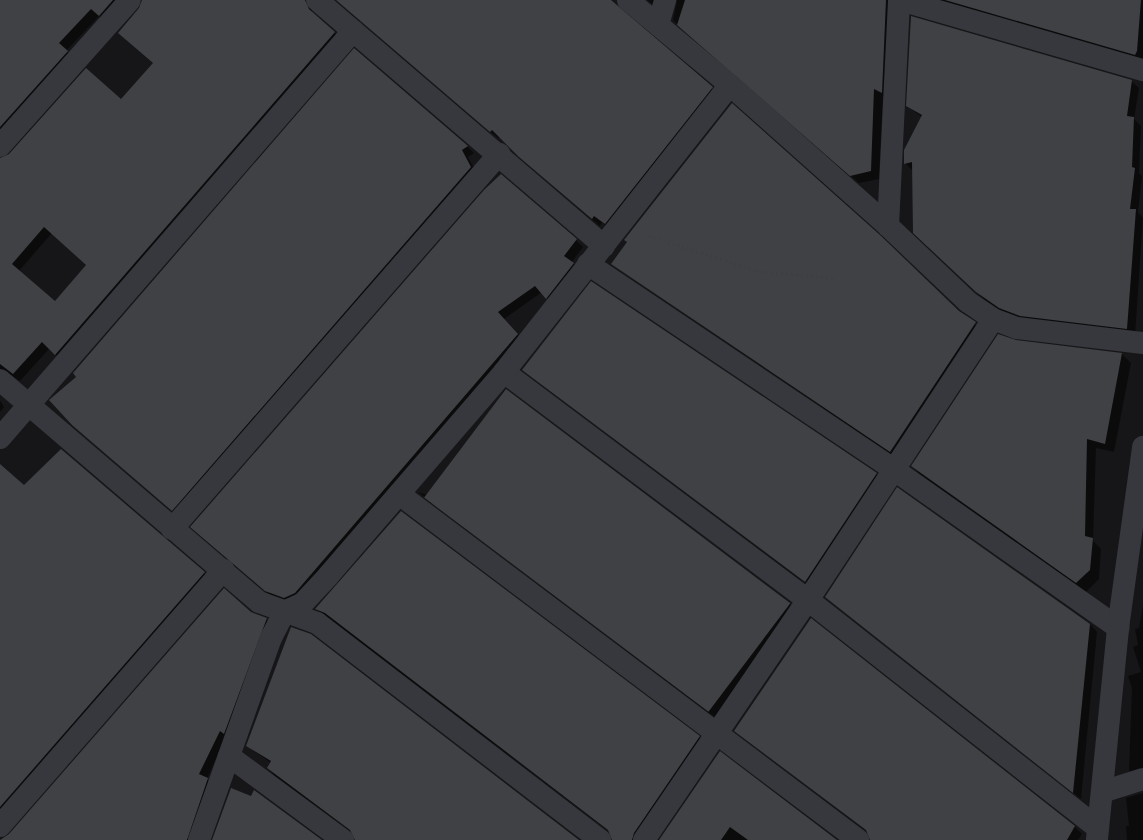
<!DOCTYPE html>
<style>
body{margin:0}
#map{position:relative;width:1143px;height:840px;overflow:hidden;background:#161618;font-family:Signika,sans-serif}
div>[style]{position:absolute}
.shadow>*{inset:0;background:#0007}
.building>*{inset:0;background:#404145;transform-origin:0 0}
.path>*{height:2.5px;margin-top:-1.25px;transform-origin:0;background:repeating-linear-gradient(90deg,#3d3f44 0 2px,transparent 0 5px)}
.street>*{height:22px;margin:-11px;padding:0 11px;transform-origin:11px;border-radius:11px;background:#37383d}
span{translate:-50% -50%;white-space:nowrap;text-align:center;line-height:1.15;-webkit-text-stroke:3px #111113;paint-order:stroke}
</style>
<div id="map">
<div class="shadow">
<div style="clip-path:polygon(0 0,129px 0,107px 23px,99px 16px,66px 51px,74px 59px,0 143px)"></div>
<div style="clip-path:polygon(evenodd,142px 0,316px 0,312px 5px,312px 12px,342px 40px,63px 362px,50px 348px,20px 381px,10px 375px,0 378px,0 158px,4px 159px,122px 101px,154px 64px,126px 40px,143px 3px,142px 0,52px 233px,87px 266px,55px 303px,19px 271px,52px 233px)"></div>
<div style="clip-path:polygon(336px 0,598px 0,719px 95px,612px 231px,602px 222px,600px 226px,528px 164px,500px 137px,498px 138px)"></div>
<div style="clip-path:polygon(647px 0,664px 0,660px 10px)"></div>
<div style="clip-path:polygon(677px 0,900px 0,890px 100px,883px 96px,879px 179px,859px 183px,682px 29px,673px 20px)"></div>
<div style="clip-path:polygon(927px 0,1143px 0,1143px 62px)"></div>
<div style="clip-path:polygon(1131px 81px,1139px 88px,1134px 119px,1141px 126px,1139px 173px,1142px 176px,1138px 212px,1143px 218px,1135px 336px,1028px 323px,1007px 315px,985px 300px,922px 240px,913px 171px,905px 163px,922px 117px,907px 106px)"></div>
<div style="clip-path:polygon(467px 146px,474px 153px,468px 157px,477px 174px,179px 517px,72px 424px)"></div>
<div style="clip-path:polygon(576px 240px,583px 247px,572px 262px,580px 270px,553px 305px,542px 292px,504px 319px,524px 342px,292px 604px,274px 598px,199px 534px)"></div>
<div style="clip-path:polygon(612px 264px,959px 312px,983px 331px,898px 459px)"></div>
<div style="clip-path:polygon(1015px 341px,1122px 354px,1131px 363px,1114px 452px,1096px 448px,1093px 541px,1101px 549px,1099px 579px,1086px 592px,921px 475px,912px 466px)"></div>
<div style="clip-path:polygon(523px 370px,876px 474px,883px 481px,812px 588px)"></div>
<div style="clip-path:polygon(0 400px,4px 407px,0 412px)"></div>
<div style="clip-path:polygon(0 465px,24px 487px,204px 573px,213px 581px,8px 816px,0 808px)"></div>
<div style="clip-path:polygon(418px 492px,790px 604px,797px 611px,721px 722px)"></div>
<div style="clip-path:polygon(826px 597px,1090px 624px,1097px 632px,1081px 799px)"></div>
<div style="clip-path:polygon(1143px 604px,1143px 777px,1138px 779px,1129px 770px,1132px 688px,1128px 676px,1141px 672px,1133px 647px,1138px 645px,1135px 629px,1139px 628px)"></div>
<div style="clip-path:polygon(316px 609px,699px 737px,706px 744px,641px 840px,613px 840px,610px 832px)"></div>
<div style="clip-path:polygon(251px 613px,266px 619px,274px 626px,207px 779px,215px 786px,196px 840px,0 840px,10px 835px)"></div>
<div style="clip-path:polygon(735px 731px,1074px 826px,1082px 834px,1078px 840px,871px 840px,868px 832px)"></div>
<div style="clip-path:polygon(247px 746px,578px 840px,355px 840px,355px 834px,275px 776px,268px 768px,271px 763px)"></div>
<div style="clip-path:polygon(720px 753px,836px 840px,660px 840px)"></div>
<div style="clip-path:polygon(1143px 793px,1143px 840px,1127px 840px,1126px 826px,1129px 826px,1126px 798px)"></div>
</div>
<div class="building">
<div style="clip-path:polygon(0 0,113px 0,99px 16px,91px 9px,59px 43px,68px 51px,0 127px)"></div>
<div style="clip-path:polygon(evenodd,142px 0,305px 0,309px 9px,335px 32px,55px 355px,42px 342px,13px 374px,0 364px,0 158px,9px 154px,86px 68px,121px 99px,153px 63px,118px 33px,139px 8px,142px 0,44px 227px,86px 265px,55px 301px,12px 264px,44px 227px)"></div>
<div style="clip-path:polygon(336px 0,611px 0,713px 87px,605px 224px,594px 216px,592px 219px,519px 157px,492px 130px,490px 132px)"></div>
<div style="clip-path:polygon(685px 0,886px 0,882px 93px,874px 89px,871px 171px,850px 176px,677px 25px)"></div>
<div style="clip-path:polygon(945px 0,1141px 0,1137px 51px,1135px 55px)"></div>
<div style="clip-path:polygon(911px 16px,1132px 80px,1127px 116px,1134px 117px,1132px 167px,1135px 168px,1130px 209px,1136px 209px,1127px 329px,1020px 316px,999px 308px,976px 292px,913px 233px,912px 162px,904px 164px,904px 150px,922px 115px,906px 106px)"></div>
<div style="clip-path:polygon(354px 48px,468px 146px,462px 150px,471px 167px,172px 511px,72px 425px,49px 400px,76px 377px,73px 373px)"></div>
<div style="clip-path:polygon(732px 103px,880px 235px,959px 311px,976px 322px,890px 452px,611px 264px,627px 242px,624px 240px)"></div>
<div style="clip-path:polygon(501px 174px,577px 239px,564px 256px,574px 263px,546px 299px,535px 286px,498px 312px,518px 334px,295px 593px,284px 598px,265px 591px,190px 527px,484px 190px)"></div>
<div style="clip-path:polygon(591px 281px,877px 473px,805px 582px,522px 370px)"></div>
<div style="clip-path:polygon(998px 334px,1016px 340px,1122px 353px,1105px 444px,1087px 439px,1085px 536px,1093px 538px,1090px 570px,1076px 583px,911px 466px)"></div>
<div style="left:506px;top:389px;width:356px;height:136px;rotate:37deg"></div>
<div style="clip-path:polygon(61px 449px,205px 572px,0 807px,0 464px,24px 485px)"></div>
<div style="clip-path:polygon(897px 487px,1090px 624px,1073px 793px,825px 597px)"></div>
<div style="clip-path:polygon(401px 511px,700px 736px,634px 833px,632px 840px,612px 840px,608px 830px,325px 613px,315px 609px)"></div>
<div style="clip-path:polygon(224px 588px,251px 612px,267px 618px,224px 734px,220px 731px,199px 774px,208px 778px,187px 840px,0 840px,9px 834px)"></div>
<div style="clip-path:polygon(811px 618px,1075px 826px,1067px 840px,870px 840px,866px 830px,734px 731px)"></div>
<div style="clip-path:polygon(291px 627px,311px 634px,579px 840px,355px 840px,350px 830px,267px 768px,271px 761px,246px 746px)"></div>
<div style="clip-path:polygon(720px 751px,837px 840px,748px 840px,730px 827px,721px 840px,659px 840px)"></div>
<div style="clip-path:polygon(231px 788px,251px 796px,254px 790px,322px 840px,212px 840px)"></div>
</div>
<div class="path">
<div style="left:644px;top:234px;width:118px;rotate:18.3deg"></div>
<div style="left:756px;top:271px;width:80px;rotate:5deg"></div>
</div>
<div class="street">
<div style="left:317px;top:0;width:378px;rotate:40.6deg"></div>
<div style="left:628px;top:0;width:133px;rotate:39.8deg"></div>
<div style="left:730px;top:85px;width:212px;rotate:41.7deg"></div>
<div style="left:888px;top:226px;width:110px;rotate:43.5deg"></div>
<div style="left:968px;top:302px;width:30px;rotate:34deg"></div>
<div style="left:993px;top:319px;width:26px;rotate:21deg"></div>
<div style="left:1017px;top:328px;width:127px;rotate:6.8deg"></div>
<div style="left:900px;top:0;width:253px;rotate:16.1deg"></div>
<div style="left:658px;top:25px;width:26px;rotate:-74deg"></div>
<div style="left:0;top:146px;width:195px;rotate:-48.3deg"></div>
<div style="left:888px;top:226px;width:226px;rotate:-87.2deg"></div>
<div style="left:588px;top:264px;width:367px;rotate:33.9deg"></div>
<div style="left:893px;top:469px;width:276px;rotate:35.2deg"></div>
<div style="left:504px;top:372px;width:380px;rotate:36.9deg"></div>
<div style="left:808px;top:600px;width:369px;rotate:38.2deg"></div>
<div style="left:0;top:380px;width:341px;rotate:40.6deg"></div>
<div style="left:259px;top:602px;width:62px;rotate:19.9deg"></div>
<div style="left:317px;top:623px;width:357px;rotate:37.5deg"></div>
<div style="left:0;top:438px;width:539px;rotate:-49.06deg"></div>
<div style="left:399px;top:494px;width:575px;rotate:37.01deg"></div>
<div style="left:172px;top:529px;width:498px;rotate:-48.9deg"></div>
<div style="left:229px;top:756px;width:142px;rotate:36.4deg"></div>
<div style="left:1102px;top:792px;width:43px;rotate:-17.6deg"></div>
<div style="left:0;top:826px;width:340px;rotate:-48.9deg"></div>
<div style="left:1097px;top:839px;width:212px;rotate:-84.3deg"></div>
<div style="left:1118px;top:628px;width:183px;rotate:-82.1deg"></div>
<div style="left:199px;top:840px;width:214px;rotate:-70.4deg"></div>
<div style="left:271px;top:638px;width:29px;rotate:-63deg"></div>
<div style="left:284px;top:612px;width:21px;rotate:-25deg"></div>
<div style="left:303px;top:603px;width:37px;rotate:-47deg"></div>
<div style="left:328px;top:576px;width:269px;rotate:-49.2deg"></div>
<div style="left:504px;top:372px;width:365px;rotate:-51.8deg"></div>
<div style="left:644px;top:840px;width:291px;rotate:-55.7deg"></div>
<div style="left:808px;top:600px;width:336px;rotate:-56.6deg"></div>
</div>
</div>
